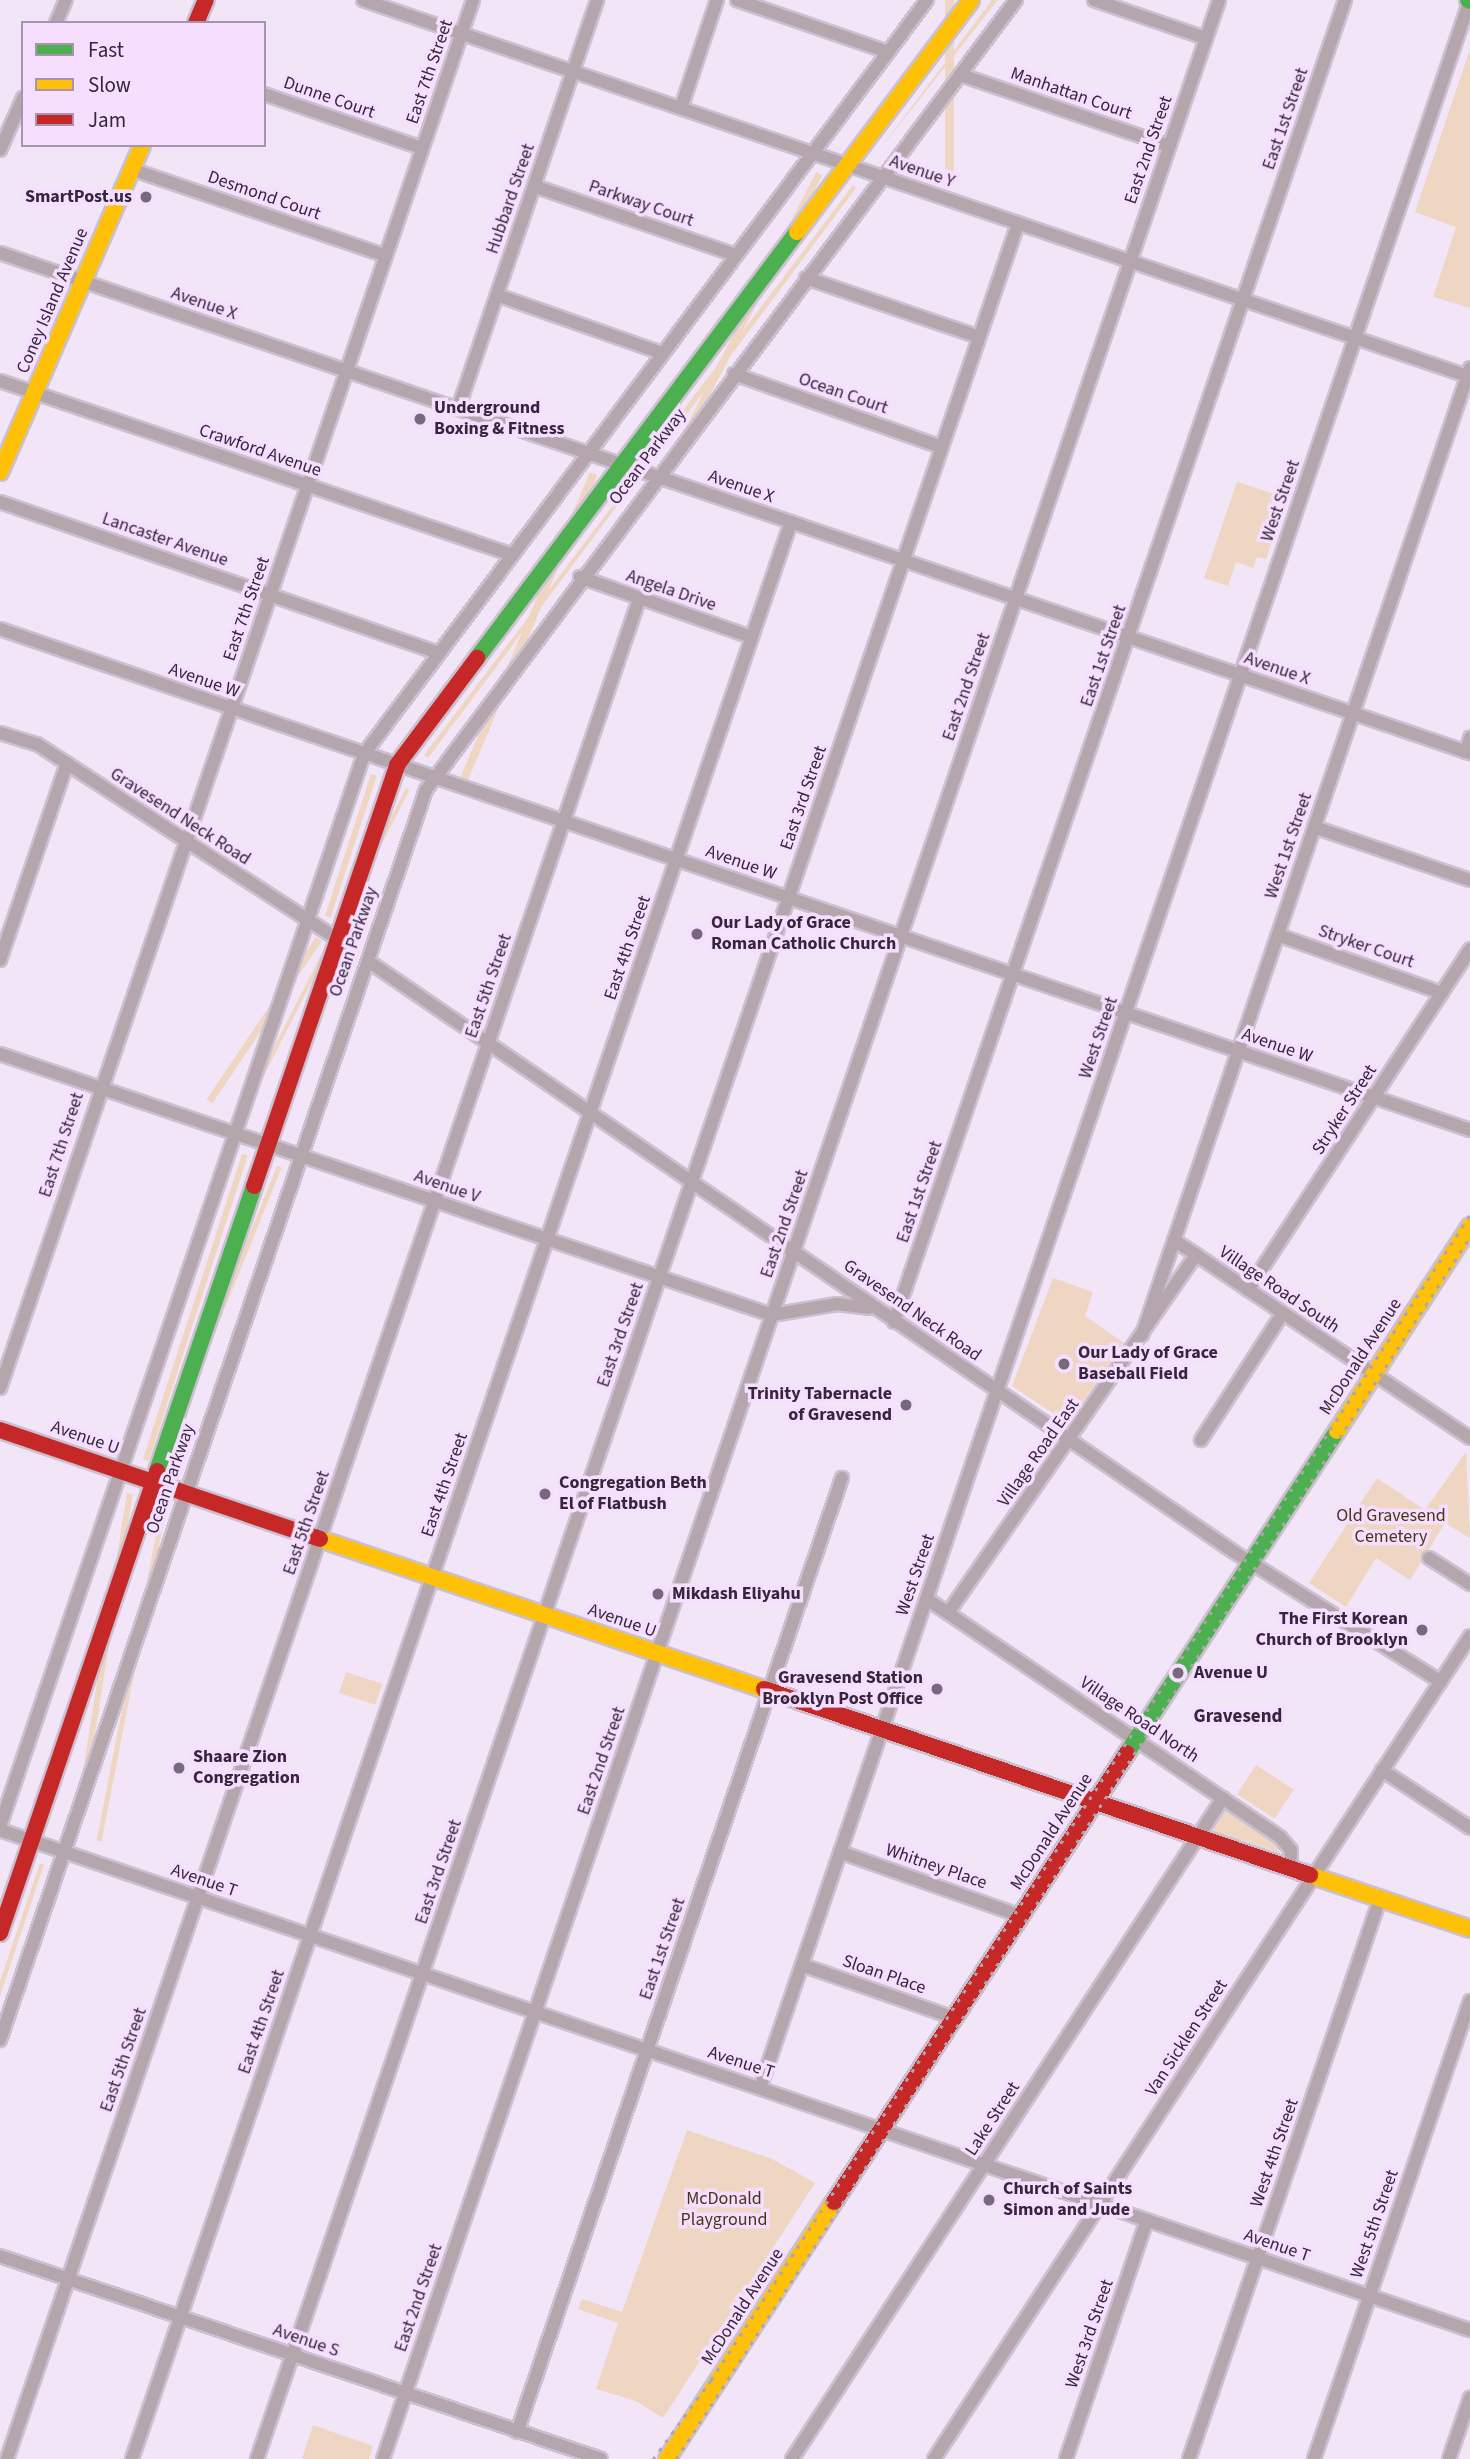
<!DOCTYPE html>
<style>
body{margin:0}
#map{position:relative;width:1470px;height:2459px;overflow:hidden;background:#f2e5f7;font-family:"Source Sans 3",sans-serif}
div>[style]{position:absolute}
.green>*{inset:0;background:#eed6c3;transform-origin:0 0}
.roads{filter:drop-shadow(2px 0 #cbc0d0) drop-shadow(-2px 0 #cbc0d0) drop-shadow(0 2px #cbc0d0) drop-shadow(0 -2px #cbc0d0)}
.street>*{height:12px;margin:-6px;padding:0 6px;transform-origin:6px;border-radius:6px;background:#b4a6ac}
.fast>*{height:16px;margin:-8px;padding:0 8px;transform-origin:8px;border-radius:8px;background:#4caf50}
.slow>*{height:16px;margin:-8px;padding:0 8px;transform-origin:8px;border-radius:8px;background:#ffc107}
.jam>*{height:16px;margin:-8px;padding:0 8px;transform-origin:8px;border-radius:8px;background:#c62828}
.rail>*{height:2.5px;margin-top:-1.25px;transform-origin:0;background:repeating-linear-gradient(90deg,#afa4ac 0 3.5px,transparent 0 10.5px)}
.dots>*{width:19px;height:19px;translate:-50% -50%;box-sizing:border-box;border:4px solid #f5defe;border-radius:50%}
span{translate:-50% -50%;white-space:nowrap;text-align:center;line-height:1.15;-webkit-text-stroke:7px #f5defe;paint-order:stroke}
.street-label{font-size:18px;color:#35263b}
.poi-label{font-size:18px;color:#35263b;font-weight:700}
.right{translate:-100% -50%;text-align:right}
.left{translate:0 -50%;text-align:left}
.park-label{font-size:18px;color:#4a3616}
.neighbourhood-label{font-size:19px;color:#35263b;font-weight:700}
.legend{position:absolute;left:21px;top:21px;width:245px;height:126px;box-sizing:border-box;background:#f5defe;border:2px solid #a894b0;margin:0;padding:9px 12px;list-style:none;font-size:21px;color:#35263b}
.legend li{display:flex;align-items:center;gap:14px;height:35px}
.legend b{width:35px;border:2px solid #a894b0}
</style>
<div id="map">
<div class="green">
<div style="left:945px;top:0;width:9px;height:179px"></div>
<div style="clip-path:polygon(992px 0,998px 0,877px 153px)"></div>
<div style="clip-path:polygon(1470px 49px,1470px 308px,1433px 297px,1456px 227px,1415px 212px)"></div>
<div style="left:816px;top:172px;width:7px;height:341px;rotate:27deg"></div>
<div style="clip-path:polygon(853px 185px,856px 188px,655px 457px,651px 453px)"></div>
<div style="left:590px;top:472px;width:8px;height:340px;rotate:23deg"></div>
<div style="clip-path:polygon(1237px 482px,1287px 498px,1266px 559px,1257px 557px,1253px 568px,1236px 562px,1228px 586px,1204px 578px)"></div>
<div style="clip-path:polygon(629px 484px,632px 486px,428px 758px,424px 755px)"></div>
<div style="left:371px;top:774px;width:6px;height:149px;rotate:18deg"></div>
<div style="left:406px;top:788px;width:4px;height:367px;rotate:27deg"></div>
<div style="left:316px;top:937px;width:7px;height:196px;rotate:34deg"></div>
<div style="left:242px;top:1154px;width:6px;height:321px;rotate:18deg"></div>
<div style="left:277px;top:1166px;width:5px;height:321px;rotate:22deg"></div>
<div style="clip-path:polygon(1053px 1278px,1093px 1292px,1085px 1316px,1124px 1343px,1068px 1423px,1012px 1386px)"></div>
<div style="clip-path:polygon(1466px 1452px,1470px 1538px,1445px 1523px,1410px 1580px,1376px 1558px,1346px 1607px,1309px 1583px,1377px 1478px,1425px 1510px)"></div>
<div style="left:127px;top:1493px;width:6px;height:342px;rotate:9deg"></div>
<div style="left:162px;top:1504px;width:5px;height:343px;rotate:11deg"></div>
<div style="left:346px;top:1672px;width:38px;height:22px;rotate:18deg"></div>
<div style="left:1256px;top:1765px;width:45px;height:35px;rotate:33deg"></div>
<div style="clip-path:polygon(1223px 1810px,1275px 1840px,1280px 1853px,1213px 1831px)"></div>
<div style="clip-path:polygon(40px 1863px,44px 1865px,0 1996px,0 1981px)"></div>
<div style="clip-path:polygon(687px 2130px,772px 2159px,815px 2183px,663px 2418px,636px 2401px,596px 2389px,618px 2323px,578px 2309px,582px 2299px,622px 2312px)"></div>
<div style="clip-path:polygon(313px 2425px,373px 2446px,369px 2459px,302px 2459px)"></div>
</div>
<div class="roads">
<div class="street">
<div style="left:363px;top:0;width:1169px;rotate:18.81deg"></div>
<div style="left:737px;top:0;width:160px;rotate:19deg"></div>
<div style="left:1094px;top:0;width:117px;rotate:18.9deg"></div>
<div style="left:56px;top:23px;width:25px;rotate:-67deg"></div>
<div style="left:961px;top:75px;width:220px;rotate:18.8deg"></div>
<div style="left:264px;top:94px;width:167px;rotate:18.9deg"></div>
<div style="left:681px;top:108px;width:114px;rotate:-71.6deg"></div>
<div style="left:0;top:150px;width:57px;rotate:-66.1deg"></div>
<div style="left:131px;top:169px;width:269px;rotate:18.8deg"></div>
<div style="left:534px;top:186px;width:213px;rotate:18.9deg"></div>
<div style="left:0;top:253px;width:1553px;rotate:18.79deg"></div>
<div style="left:806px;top:278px;width:183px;rotate:18.8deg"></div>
<div style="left:497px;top:295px;width:175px;rotate:19.4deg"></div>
<div style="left:734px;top:374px;width:219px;rotate:19.4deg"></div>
<div style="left:0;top:381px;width:539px;rotate:18.74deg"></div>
<div style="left:458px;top:409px;width:432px;rotate:-71.2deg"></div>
<div style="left:0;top:502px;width:463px;rotate:19deg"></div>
<div style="left:580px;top:577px;width:181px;rotate:19.3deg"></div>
<div style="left:0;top:629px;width:1553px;rotate:18.82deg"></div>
<div style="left:0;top:733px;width:39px;rotate:17deg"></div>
<div style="left:37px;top:744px;width:358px;rotate:33deg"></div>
<div style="left:1466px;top:752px;width:15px;rotate:-74deg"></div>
<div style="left:1314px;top:827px;width:165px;rotate:18.8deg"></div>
<div style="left:1278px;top:935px;width:174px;rotate:19.5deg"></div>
<div style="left:0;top:960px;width:208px;rotate:-71.2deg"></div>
<div style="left:368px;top:961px;width:1048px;rotate:34.31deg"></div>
<div style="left:1234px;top:1552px;width:244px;rotate:32.1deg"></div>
<div style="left:0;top:1054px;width:815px;rotate:18.68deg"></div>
<div style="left:772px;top:1315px;width:66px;rotate:-9.6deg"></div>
<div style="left:837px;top:1304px;width:32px;rotate:7deg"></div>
<div style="left:1174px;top:1240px;width:356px;rotate:33.8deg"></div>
<div style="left:1248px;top:1290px;width:407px;rotate:-56.9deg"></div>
<div style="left:894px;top:1322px;width:1397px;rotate:-71.16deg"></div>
<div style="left:1142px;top:1335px;width:1021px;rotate:-71.26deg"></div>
<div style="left:0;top:1388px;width:1466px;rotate:-71.18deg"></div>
<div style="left:1201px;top:1440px;width:151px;rotate:-57.2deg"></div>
<div style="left:1429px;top:1558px;width:49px;rotate:32.4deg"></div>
<div style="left:927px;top:1599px;width:426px;rotate:34deg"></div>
<div style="left:1280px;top:1837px;width:17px;rotate:50deg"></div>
<div style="left:1291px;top:1850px;width:18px;rotate:93deg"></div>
<div style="left:948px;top:1613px;width:436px;rotate:-55.3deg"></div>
<div style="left:1382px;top:1770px;width:105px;rotate:33.4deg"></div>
<div style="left:0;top:1826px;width:1132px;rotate:-71.24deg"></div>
<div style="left:364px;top:754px;width:941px;rotate:-53.25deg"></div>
<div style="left:0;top:1830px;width:1553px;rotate:18.79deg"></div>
<div style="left:840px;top:1852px;width:192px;rotate:19.5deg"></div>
<div style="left:802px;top:1965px;width:161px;rotate:19.2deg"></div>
<div style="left:0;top:2040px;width:1321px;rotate:-71.18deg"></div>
<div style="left:426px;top:790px;width:986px;rotate:-53.25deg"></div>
<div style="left:760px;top:2088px;width:2205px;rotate:-71.22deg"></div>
<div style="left:0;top:2256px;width:634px;rotate:18.66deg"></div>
<div style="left:517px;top:2432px;width:1008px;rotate:-71.19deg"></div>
<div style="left:7px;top:2459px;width:1964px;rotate:-71.23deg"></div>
<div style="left:132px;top:2459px;width:2046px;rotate:-71.21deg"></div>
<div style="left:257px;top:2459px;width:2362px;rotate:-71.2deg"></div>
<div style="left:383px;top:2459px;width:2597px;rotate:-71.22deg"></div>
<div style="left:792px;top:2459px;width:789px;rotate:-56.89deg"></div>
<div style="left:934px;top:2459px;width:982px;rotate:-56.92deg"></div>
<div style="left:1066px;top:2459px;width:252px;rotate:-71.3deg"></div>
<div style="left:1189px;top:2459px;width:592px;rotate:-71.17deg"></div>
<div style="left:1314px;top:2459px;width:484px;rotate:-71.2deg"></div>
<div style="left:1449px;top:2459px;width:65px;rotate:-71deg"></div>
</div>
<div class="fast">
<div style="left:1468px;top:0;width:2px;rotate:27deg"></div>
<div style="left:477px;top:658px;width:533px;rotate:-53.09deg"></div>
<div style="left:157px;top:1471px;width:301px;rotate:-71.2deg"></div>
<div style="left:1127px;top:1753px;width:384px;rotate:-56.9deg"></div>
</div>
<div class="slow">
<div style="left:797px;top:232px;width:290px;rotate:-53.1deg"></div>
<div style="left:0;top:472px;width:357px;rotate:-66.5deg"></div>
<div style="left:1337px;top:1431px;width:244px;rotate:-57deg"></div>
<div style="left:320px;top:1539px;width:469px;rotate:18.7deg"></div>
<div style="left:1310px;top:1875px;width:169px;rotate:18.6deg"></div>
<div style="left:667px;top:2459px;width:306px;rotate:-57deg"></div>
</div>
<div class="jam">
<div style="left:196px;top:23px;width:25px;rotate:-67deg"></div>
<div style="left:254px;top:1186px;width:445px;rotate:-71.2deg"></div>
<div style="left:397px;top:765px;width:134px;rotate:-53.2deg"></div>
<div style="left:0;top:1430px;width:338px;rotate:18.8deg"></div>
<div style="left:764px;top:1689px;width:577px;rotate:18.81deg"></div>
<div style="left:0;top:1933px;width:488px;rotate:-71.2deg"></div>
<div style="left:834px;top:2202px;width:536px;rotate:-56.87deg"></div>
</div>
</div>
<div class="rail">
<div style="left:653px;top:2459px;width:98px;rotate:-53.7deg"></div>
<div style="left:711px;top:2380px;width:1390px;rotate:-56.92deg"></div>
<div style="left:676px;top:2459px;width:1457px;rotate:-56.99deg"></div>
</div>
<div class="dots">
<div style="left:146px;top:197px;background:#77697d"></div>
<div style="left:420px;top:419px;background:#77697d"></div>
<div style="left:697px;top:934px;background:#77697d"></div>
<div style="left:1064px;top:1364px;background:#77697d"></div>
<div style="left:906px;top:1405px;background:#77697d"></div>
<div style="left:545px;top:1494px;background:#77697d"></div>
<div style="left:658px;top:1594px;background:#77697d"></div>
<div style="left:1422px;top:1630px;background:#77697d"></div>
<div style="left:1178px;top:1673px;background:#77697d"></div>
<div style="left:937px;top:1689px;background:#77697d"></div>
<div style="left:179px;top:1768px;background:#77697d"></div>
<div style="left:989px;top:2200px;background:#77697d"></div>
</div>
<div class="street-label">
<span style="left:430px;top:72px;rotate:-71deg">East 7th Street</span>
<span style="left:1071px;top:94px;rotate:19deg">Manhattan Court</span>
<span style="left:329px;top:98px;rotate:19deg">Dunne Court</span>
<span style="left:1286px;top:119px;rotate:-71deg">East 1st Street</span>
<span style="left:1149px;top:150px;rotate:-71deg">East 2nd Street</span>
<span style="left:922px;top:172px;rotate:19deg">Avenue Y</span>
<span style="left:264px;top:196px;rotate:19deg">Desmond Court</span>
<span style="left:511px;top:199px;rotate:-71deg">Hubbard Street</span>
<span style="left:641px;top:204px;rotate:19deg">Parkway Court</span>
<span style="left:53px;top:301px;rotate:-67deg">Coney Island Avenue</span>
<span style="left:204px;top:304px;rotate:19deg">Avenue X</span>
<span style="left:843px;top:394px;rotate:19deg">Ocean Court</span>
<span style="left:260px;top:451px;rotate:19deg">Crawford Avenue</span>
<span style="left:648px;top:457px;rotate:-53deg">Ocean Parkway</span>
<span style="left:741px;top:487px;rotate:19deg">Avenue X</span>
<span style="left:1281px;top:501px;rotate:-71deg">West Street</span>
<span style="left:165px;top:540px;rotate:19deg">Lancaster Avenue</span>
<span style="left:671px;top:591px;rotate:19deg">Angela Drive</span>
<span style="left:247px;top:609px;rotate:-71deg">East 7th Street</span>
<span style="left:1104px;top:656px;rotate:-71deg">East 1st Street</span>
<span style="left:1277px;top:669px;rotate:19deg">Avenue X</span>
<span style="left:204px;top:681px;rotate:19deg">Avenue W</span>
<span style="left:967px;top:687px;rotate:-71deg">East 2nd Street</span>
<span style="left:804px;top:798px;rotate:-71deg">East 3rd Street</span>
<span style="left:180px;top:817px;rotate:33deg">Gravesend Neck Road</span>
<span style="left:1289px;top:846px;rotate:-71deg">West 1st Street</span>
<span style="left:741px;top:863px;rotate:19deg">Avenue W</span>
<span style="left:354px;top:942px;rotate:-71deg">Ocean Parkway</span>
<span style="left:1366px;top:947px;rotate:19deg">Stryker Court</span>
<span style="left:628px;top:948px;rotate:-71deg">East 4th Street</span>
<span style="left:489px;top:986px;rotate:-71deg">East 5th Street</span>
<span style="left:1099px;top:1038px;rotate:-71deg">West Street</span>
<span style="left:1277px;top:1046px;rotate:19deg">Avenue W</span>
<span style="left:1345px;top:1110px;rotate:-57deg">Stryker Street</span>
<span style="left:62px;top:1145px;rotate:-72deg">East 7th Street</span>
<span style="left:447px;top:1187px;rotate:19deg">Avenue V</span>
<span style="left:920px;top:1192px;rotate:-71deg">East 1st Street</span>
<span style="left:785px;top:1224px;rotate:-71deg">East 2nd Street</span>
<span style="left:1279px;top:1290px;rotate:34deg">Village Road South</span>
<span style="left:912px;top:1311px;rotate:35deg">Gravesend Neck Road</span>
<span style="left:621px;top:1335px;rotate:-71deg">East 3rd Street</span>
<span style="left:1361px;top:1357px;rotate:-57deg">McDonald Avenue</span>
<span style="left:85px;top:1438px;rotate:19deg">Avenue U</span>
<span style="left:1039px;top:1453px;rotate:-55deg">Village Road East</span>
<span style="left:171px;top:1479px;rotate:-71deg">Ocean Parkway</span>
<span style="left:445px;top:1485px;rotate:-71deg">East 4th Street</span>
<span style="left:307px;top:1523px;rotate:-71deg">East 5th Street</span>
<span style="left:916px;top:1575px;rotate:-71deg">West Street</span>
<span style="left:622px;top:1621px;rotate:19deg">Avenue U</span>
<span style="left:1139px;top:1720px;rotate:34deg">Village Road North</span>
<span style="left:602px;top:1761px;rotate:-71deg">East 2nd Street</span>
<span style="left:1052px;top:1832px;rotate:-57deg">McDonald Avenue</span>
<span style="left:936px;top:1867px;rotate:19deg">Whitney Place</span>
<span style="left:439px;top:1872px;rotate:-71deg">East 3rd Street</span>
<span style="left:204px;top:1881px;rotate:19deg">Avenue T</span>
<span style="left:663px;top:1949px;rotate:-71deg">East 1st Street</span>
<span style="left:884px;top:1975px;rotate:19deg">Sloan Place</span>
<span style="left:262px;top:2022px;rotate:-71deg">East 4th Street</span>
<span style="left:1187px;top:2038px;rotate:-57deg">Van Sicklen Street</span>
<span style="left:124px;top:2060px;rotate:-71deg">East 5th Street</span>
<span style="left:741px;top:2063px;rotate:18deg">Avenue T</span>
<span style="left:993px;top:2119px;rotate:-57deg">Lake Street</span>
<span style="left:1275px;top:2153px;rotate:-71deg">West 4th Street</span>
<span style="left:1375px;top:2224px;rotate:-71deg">West 5th Street</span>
<span style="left:1277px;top:2246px;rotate:19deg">Avenue T</span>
<span style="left:419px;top:2298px;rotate:-71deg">East 2nd Street</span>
<span style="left:743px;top:2307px;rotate:-57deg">McDonald Avenue</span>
<span style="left:1090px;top:2334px;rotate:-71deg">West 3rd Street</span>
<span style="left:306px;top:2341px;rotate:19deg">Avenue S</span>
</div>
<div class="poi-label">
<span class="right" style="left:132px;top:197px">SmartPost.us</span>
<span class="left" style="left:434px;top:419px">Underground<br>Boxing &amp; Fitness</span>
<span class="left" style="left:711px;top:934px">Our Lady of Grace<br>Roman Catholic Church</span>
<span class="left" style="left:1078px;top:1364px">Our Lady of Grace<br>Baseball Field</span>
<span class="right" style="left:892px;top:1405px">Trinity Tabernacle<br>of Gravesend</span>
<span class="left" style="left:559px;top:1494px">Congregation Beth<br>El of Flatbush</span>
<span class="left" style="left:672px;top:1594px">Mikdash Eliyahu</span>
<span class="right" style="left:1408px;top:1630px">The First Korean<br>Church of Brooklyn</span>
<span class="left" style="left:1194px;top:1673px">Avenue U</span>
<span class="right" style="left:923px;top:1689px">Gravesend Station<br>Brooklyn Post Office</span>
<span class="left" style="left:193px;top:1768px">Shaare Zion<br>Congregation</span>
<span class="left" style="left:1003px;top:2200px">Church of Saints<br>Simon and Jude</span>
</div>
<div class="park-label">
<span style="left:1391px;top:1527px">Old Gravesend<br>Cemetery</span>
<span style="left:724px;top:2210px">McDonald<br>Playground</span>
</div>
<div class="neighbourhood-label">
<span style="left:1238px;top:1717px">Gravesend</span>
</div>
<ul class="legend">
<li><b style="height:9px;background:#4caf50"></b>Fast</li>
<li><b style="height:9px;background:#ffc107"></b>Slow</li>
<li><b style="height:9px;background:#c62828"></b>Jam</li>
</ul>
</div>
